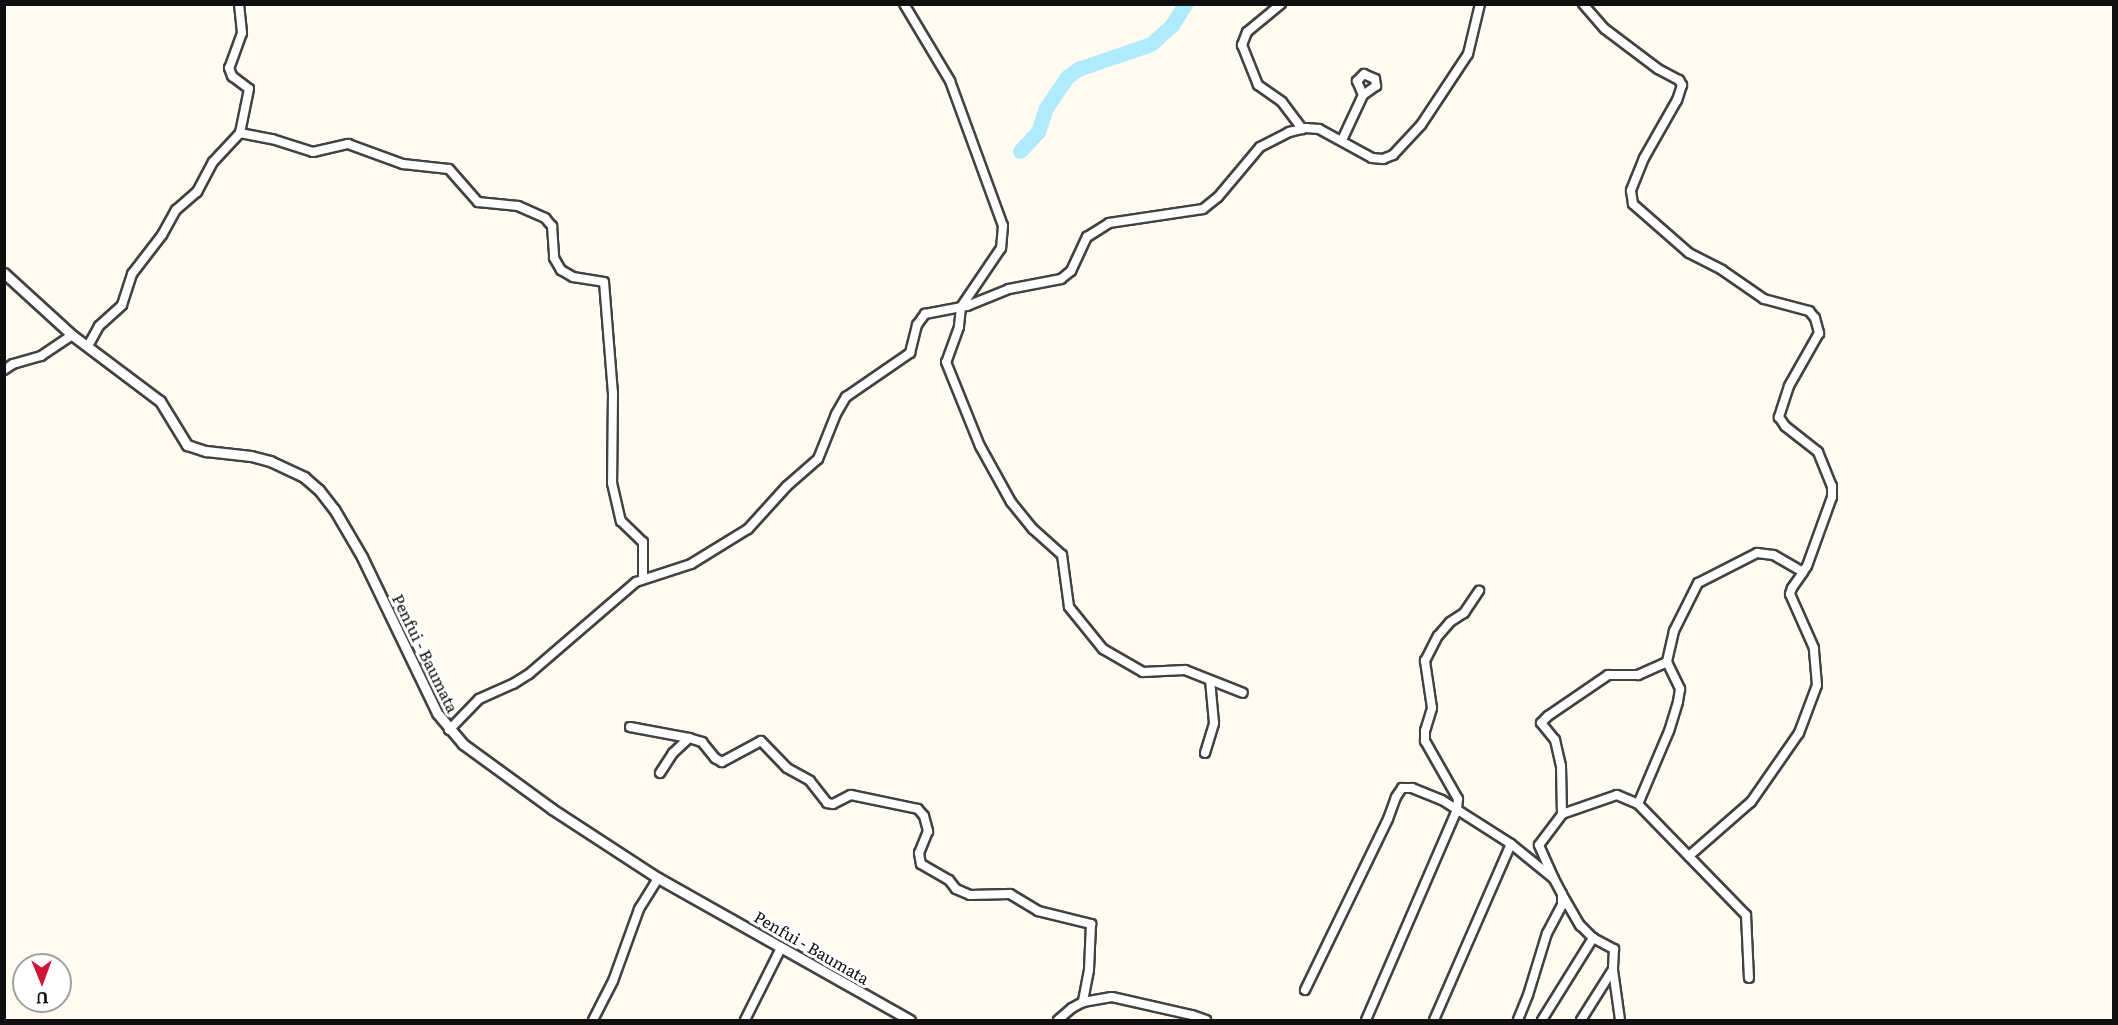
<!DOCTYPE html>
<style>
body{margin:0}
#map{position:relative;width:2118px;height:1025px;overflow:hidden;background:#fffbf1;font-family:Literata,serif}
div>[style]{position:absolute}
.river>*{height:15px;margin:-7.5px;padding:0 7.5px;transform-origin:7.5px;border-radius:7.5px;background:#afeafd}
.roads{filter:drop-shadow(2px 0 #424242) drop-shadow(-2px 0 #424242) drop-shadow(0 2px #424242) drop-shadow(0 -2px #424242)}
.minor>*{height:8px;margin:-4px;padding:0 4px;transform-origin:4px;border-radius:4px;background:#fff}
.tertiary>*{height:9px;margin:-4.5px;padding:0 4.5px;transform-origin:4.5px;border-radius:4.5px;background:#fff}
span{translate:-50% -50%;white-space:nowrap;text-align:center;line-height:1.15;-webkit-text-stroke:6px #fff;paint-order:stroke}
.street-label{font-size:16px;color:#0f0f0f}
.frame{position:absolute;inset:0;border:6px solid #0f0f0f;pointer-events:none}
.north{position:absolute;left:12px;top:953px;width:60px;height:60px;box-sizing:border-box;background:#fff;border:2px solid #9f9f9f;border-radius:50%;rotate:179deg;font-size:16px;font-weight:700;line-height:24px;text-align:center;color:#0f0f0f}
.north::after{content:'';display:block;margin:auto;width:21px;height:27px;background:#d01636;clip-path:polygon(50% 0,100% 100%,50% 72%,0 100%)}
</style>
<div id="map">
<div class="river">
<div style="left:1020px;top:151px;width:26px;rotate:-47deg"></div>
<div style="left:1038px;top:132px;width:25px;rotate:-72deg"></div>
<div style="left:1046px;top:108px;width:37px;rotate:-56deg"></div>
<div style="left:1067px;top:77px;width:14px;rotate:-36deg"></div>
<div style="left:1078px;top:69px;width:77px;rotate:-18.9deg"></div>
<div style="left:1151px;top:44px;width:28px;rotate:-42deg"></div>
<div style="left:1172px;top:25px;width:25px;rotate:-58deg"></div>
</div>
<div class="roads">
<div class="minor">
<div style="left:239px;top:4px;width:29px;rotate:84deg"></div>
<div style="left:242px;top:33px;width:37px;rotate:110deg"></div>
<div style="left:229px;top:68px;width:9px;rotate:69deg"></div>
<div style="left:232px;top:76px;width:21px;rotate:37deg"></div>
<div style="left:249px;top:89px;width:45px;rotate:101.6deg"></div>
<div style="left:904px;top:4px;width:90px;rotate:59.1deg"></div>
<div style="left:950px;top:81px;width:154px;rotate:69.9deg"></div>
<div style="left:1003px;top:226px;width:22px;rotate:95deg"></div>
<div style="left:1001px;top:248px;width:71px;rotate:124.1deg"></div>
<div style="left:961px;top:307px;width:20px;rotate:96deg"></div>
<div style="left:959px;top:327px;width:37px;rotate:110deg"></div>
<div style="left:946px;top:362px;width:91px;rotate:68deg"></div>
<div style="left:980px;top:446px;width:64px;rotate:61deg"></div>
<div style="left:1011px;top:502px;width:35px;rotate:51deg"></div>
<div style="left:1033px;top:529px;width:39px;rotate:42deg"></div>
<div style="left:1062px;top:555px;width:52px;rotate:82.3deg"></div>
<div style="left:1069px;top:607px;width:54px;rotate:51deg"></div>
<div style="left:1103px;top:649px;width:46px;rotate:29.9deg"></div>
<div style="left:1143px;top:672px;width:42px;rotate:-2.7deg"></div>
<div style="left:1185px;top:670px;width:62px;rotate:21.6deg"></div>
<div style="left:1281px;top:4px;width:44px;rotate:140.5deg"></div>
<div style="left:1247px;top:32px;width:14px;rotate:111deg"></div>
<div style="left:1242px;top:45px;width:43px;rotate:68.2deg"></div>
<div style="left:1258px;top:85px;width:29px;rotate:35deg"></div>
<div style="left:1282px;top:102px;width:34px;rotate:53deg"></div>
<div style="left:1583px;top:4px;width:33px;rotate:49deg"></div>
<div style="left:1605px;top:29px;width:66px;rotate:37deg"></div>
<div style="left:1658px;top:69px;width:24px;rotate:28deg"></div>
<div style="left:1679px;top:80px;width:6px;rotate:59deg"></div>
<div style="left:1682px;top:85px;width:16px;rotate:108deg"></div>
<div style="left:1677px;top:100px;width:67px;rotate:119.6deg"></div>
<div style="left:1644px;top:158px;width:35px;rotate:112deg"></div>
<div style="left:1631px;top:191px;width:13px;rotate:81deg"></div>
<div style="left:1633px;top:204px;width:74px;rotate:41.2deg"></div>
<div style="left:1689px;top:253px;width:37px;rotate:27deg"></div>
<div style="left:1722px;top:270px;width:51px;rotate:34.6deg"></div>
<div style="left:1764px;top:299px;width:47px;rotate:14.9deg"></div>
<div style="left:1809px;top:311px;width:9px;rotate:49deg"></div>
<div style="left:1815px;top:318px;width:16px;rotate:75deg"></div>
<div style="left:1819px;top:333px;width:61px;rotate:119.5deg"></div>
<div style="left:1789px;top:386px;width:33px;rotate:108deg"></div>
<div style="left:1779px;top:417px;width:11px;rotate:56deg"></div>
<div style="left:1785px;top:426px;width:42px;rotate:38.2deg"></div>
<div style="left:1818px;top:452px;width:37px;rotate:68deg"></div>
<div style="left:1832px;top:486px;width:11px;rotate:90deg"></div>
<div style="left:1832px;top:497px;width:73px;rotate:109.9deg"></div>
<div style="left:1807px;top:566px;width:7px;rotate:124deg"></div>
<div style="left:1803px;top:572px;width:34px;rotate:-150deg"></div>
<div style="left:1773px;top:555px;width:16px;rotate:-173deg"></div>
<div style="left:1757px;top:553px;width:66px;rotate:153deg"></div>
<div style="left:1698px;top:583px;width:54px;rotate:116.6deg"></div>
<div style="left:1674px;top:631px;width:32px;rotate:103deg"></div>
<div style="left:1342px;top:140px;width:50px;rotate:-65deg"></div>
<div style="left:1363px;top:95px;width:16px;rotate:-35deg"></div>
<div style="left:1376px;top:86px;width:7px;rotate:-98deg"></div>
<div style="left:1375px;top:79px;width:12px;rotate:-156deg"></div>
<div style="left:1364px;top:74px;width:10px;rotate:135deg"></div>
<div style="left:1357px;top:81px;width:15px;rotate:67deg"></div>
<div style="left:88px;top:346px;width:23px;rotate:-61deg"></div>
<div style="left:99px;top:326px;width:31px;rotate:-42deg"></div>
<div style="left:122px;top:305px;width:33px;rotate:-72deg"></div>
<div style="left:132px;top:274px;width:49px;rotate:-52.4deg"></div>
<div style="left:162px;top:235px;width:29px;rotate:-61deg"></div>
<div style="left:176px;top:210px;width:28px;rotate:-41deg"></div>
<div style="left:197px;top:192px;width:34px;rotate:-62deg"></div>
<div style="left:213px;top:162px;width:40px;rotate:-47deg"></div>
<div style="left:240px;top:133px;width:33px;rotate:11deg"></div>
<div style="left:272px;top:139px;width:43px;rotate:17.6deg"></div>
<div style="left:313px;top:152px;width:36px;rotate:-13deg"></div>
<div style="left:348px;top:144px;width:59px;rotate:20deg"></div>
<div style="left:403px;top:164px;width:46px;rotate:6.2deg"></div>
<div style="left:449px;top:169px;width:44px;rotate:48.7deg"></div>
<div style="left:478px;top:202px;width:40px;rotate:5.7deg"></div>
<div style="left:518px;top:206px;width:30px;rotate:24deg"></div>
<div style="left:545px;top:218px;width:11px;rotate:49deg"></div>
<div style="left:552px;top:226px;width:32px;rotate:86deg"></div>
<div style="left:554px;top:258px;width:14px;rotate:60deg"></div>
<div style="left:561px;top:270px;width:14px;rotate:30deg"></div>
<div style="left:573px;top:277px;width:31px;rotate:9deg"></div>
<div style="left:604px;top:282px;width:111px;rotate:85.4deg"></div>
<div style="left:613px;top:393px;width:90px;rotate:90.6deg"></div>
<div style="left:612px;top:483px;width:39px;rotate:77deg"></div>
<div style="left:621px;top:521px;width:30px;rotate:44deg"></div>
<div style="left:643px;top:542px;width:36px;rotate:90deg"></div>
<div style="left:4px;top:370px;width:11px;rotate:-34deg"></div>
<div style="left:13px;top:364px;width:29px;rotate:-16deg"></div>
<div style="left:41px;top:356px;width:37px;rotate:-34deg"></div>
<div style="left:630px;top:727px;width:60px;rotate:10.6deg"></div>
<div style="left:449px;top:730px;width:43px;rotate:-45.9deg"></div>
<div style="left:479px;top:699px;width:37px;rotate:-24deg"></div>
<div style="left:513px;top:684px;width:19px;rotate:-32deg"></div>
<div style="left:529px;top:674px;width:141px;rotate:-40.7deg"></div>
<div style="left:636px;top:582px;width:58px;rotate:-18.1deg"></div>
<div style="left:691px;top:564px;width:67px;rotate:-31.6deg"></div>
<div style="left:748px;top:529px;width:58px;rotate:-47.8deg"></div>
<div style="left:787px;top:486px;width:41px;rotate:-41.1deg"></div>
<div style="left:818px;top:459px;width:48px;rotate:-68.2deg"></div>
<div style="left:836px;top:414px;width:20px;rotate:-60deg"></div>
<div style="left:846px;top:397px;width:78px;rotate:-34.5deg"></div>
<div style="left:910px;top:353px;width:29px;rotate:-76deg"></div>
<div style="left:917px;top:325px;width:14px;rotate:-54deg"></div>
<div style="left:925px;top:314px;width:43px;rotate:-10.8deg"></div>
<div style="left:967px;top:306px;width:45px;rotate:-22deg"></div>
<div style="left:1009px;top:289px;width:53px;rotate:-10.9deg"></div>
<div style="left:1061px;top:279px;width:13px;rotate:-39deg"></div>
<div style="left:1071px;top:271px;width:38px;rotate:-65deg"></div>
<div style="left:1087px;top:237px;width:26px;rotate:-32deg"></div>
<div style="left:1109px;top:223px;width:95px;rotate:-8.5deg"></div>
<div style="left:1203px;top:209px;width:19px;rotate:-39deg"></div>
<div style="left:1218px;top:197px;width:65px;rotate:-50deg"></div>
<div style="left:1260px;top:147px;width:33px;rotate:-27deg"></div>
<div style="left:1289px;top:132px;width:17px;rotate:-13deg"></div>
<div style="left:1306px;top:128px;width:13px;rotate:4deg"></div>
<div style="left:1319px;top:129px;width:60px;rotate:28.7deg"></div>
<div style="left:1372px;top:158px;width:11px;rotate:5deg"></div>
<div style="left:1383px;top:159px;width:11px;rotate:-22deg"></div>
<div style="left:1393px;top:155px;width:41px;rotate:-47deg"></div>
<div style="left:1421px;top:125px;width:85px;rotate:-56.5deg"></div>
<div style="left:1468px;top:54px;width:51px;rotate:-76.5deg"></div>
<div style="left:1205px;top:753px;width:31px;rotate:-73deg"></div>
<div style="left:1214px;top:723px;width:43px;rotate:-95.3deg"></div>
<div style="left:660px;top:773px;width:24px;rotate:-57deg"></div>
<div style="left:673px;top:753px;width:22px;rotate:-43deg"></div>
<div style="left:689px;top:738px;width:14px;rotate:17deg"></div>
<div style="left:702px;top:742px;width:21px;rotate:51deg"></div>
<div style="left:715px;top:758px;width:8px;rotate:30deg"></div>
<div style="left:722px;top:762px;width:44px;rotate:-28.3deg"></div>
<div style="left:761px;top:741px;width:37px;rotate:46deg"></div>
<div style="left:787px;top:768px;width:26px;rotate:29deg"></div>
<div style="left:810px;top:781px;width:28px;rotate:52deg"></div>
<div style="left:827px;top:803px;width:6px;rotate:9deg"></div>
<div style="left:833px;top:804px;width:20px;rotate:-27deg"></div>
<div style="left:851px;top:795px;width:68px;rotate:11.8deg"></div>
<div style="left:918px;top:809px;width:9px;rotate:49deg"></div>
<div style="left:924px;top:816px;width:16px;rotate:75deg"></div>
<div style="left:928px;top:831px;width:24px;rotate:112deg"></div>
<div style="left:919px;top:853px;width:11px;rotate:80deg"></div>
<div style="left:921px;top:864px;width:32px;rotate:30deg"></div>
<div style="left:949px;top:880px;width:11px;rotate:52deg"></div>
<div style="left:956px;top:889px;width:15px;rotate:23deg"></div>
<div style="left:970px;top:895px;width:40px;rotate:-1.4deg"></div>
<div style="left:1010px;top:894px;width:33px;rotate:31deg"></div>
<div style="left:1038px;top:911px;width:55px;rotate:13.8deg"></div>
<div style="left:1091px;top:924px;width:46px;rotate:92.5deg"></div>
<div style="left:1089px;top:970px;width:33px;rotate:101deg"></div>
<div style="left:1562px;top:814px;width:58px;rotate:-19.1deg"></div>
<div style="left:1617px;top:795px;width:23px;rotate:23deg"></div>
<div style="left:1689px;top:856px;width:82px;rotate:-41.1deg"></div>
<div style="left:1751px;top:802px;width:84px;rotate:-55.2deg"></div>
<div style="left:1799px;top:733px;width:51px;rotate:-69.4deg"></div>
<div style="left:1817px;top:685px;width:37px;rotate:-95deg"></div>
<div style="left:1814px;top:648px;width:59px;rotate:-114deg"></div>
<div style="left:1790px;top:594px;width:6px;rotate:-72deg"></div>
<div style="left:1792px;top:588px;width:19px;rotate:-55deg"></div>
<div style="left:1554px;top:879px;width:37px;rotate:-114deg"></div>
<div style="left:1539px;top:845px;width:39px;rotate:-53deg"></div>
<div style="left:1562px;top:814px;width:48px;rotate:-91.2deg"></div>
<div style="left:1561px;top:766px;width:27px;rotate:-103deg"></div>
<div style="left:1555px;top:740px;width:22px;rotate:-129deg"></div>
<div style="left:1541px;top:723px;width:10px;rotate:-45deg"></div>
<div style="left:1548px;top:716px;width:73px;rotate:-34.3deg"></div>
<div style="left:1608px;top:675px;width:30px"></div>
<div style="left:1638px;top:675px;width:32px;rotate:-24deg"></div>
<div style="left:1667px;top:662px;width:30px;rotate:64deg"></div>
<div style="left:1680px;top:689px;width:13px;rotate:99deg"></div>
<div style="left:1678px;top:702px;width:30px;rotate:107deg"></div>
<div style="left:1669px;top:731px;width:79px;rotate:113deg"></div>
<div style="left:1638px;top:804px;width:155px;rotate:45.8deg"></div>
<div style="left:1746px;top:915px;width:63px;rotate:87.3deg"></div>
<div style="left:1563px;top:896px;width:34px;rotate:60deg"></div>
<div style="left:1580px;top:925px;width:18px;rotate:45deg"></div>
<div style="left:1593px;top:938px;width:24px;rotate:28deg"></div>
<div style="left:1614px;top:949px;width:21px;rotate:93deg"></div>
<div style="left:1613px;top:970px;width:50px;rotate:82deg"></div>
<div style="left:1305px;top:990px;width:190px;rotate:-64.1deg"></div>
<div style="left:1388px;top:819px;width:23px;rotate:-70deg"></div>
<div style="left:1396px;top:797px;width:11px;rotate:-56deg"></div>
<div style="left:1402px;top:788px;width:10px"></div>
<div style="left:1412px;top:788px;width:32px;rotate:22deg"></div>
<div style="left:1442px;top:800px;width:82px;rotate:32.5deg"></div>
<div style="left:1511px;top:844px;width:55px;rotate:39.1deg"></div>
<div style="left:1554px;top:879px;width:17px;rotate:62deg"></div>
<div style="left:1562px;top:894px;width:11px;rotate:90deg"></div>
<div style="left:1562px;top:905px;width:32px;rotate:118deg"></div>
<div style="left:1547px;top:933px;width:65px;rotate:107deg"></div>
<div style="left:1528px;top:995px;width:27px;rotate:112deg"></div>
<div style="left:593px;top:1020px;width:44px;rotate:-62.9deg"></div>
<div style="left:613px;top:981px;width:77px;rotate:-70.1deg"></div>
<div style="left:639px;top:909px;width:36px;rotate:-58deg"></div>
<div style="left:745px;top:1020px;width:80px;rotate:-63.4deg"></div>
<div style="left:1058px;top:1020px;width:18px;rotate:-41deg"></div>
<div style="left:1072px;top:1008px;width:13px;rotate:-29deg"></div>
<div style="left:1083px;top:1002px;width:29px;rotate:-10deg"></div>
<div style="left:1112px;top:997px;width:82px;rotate:12.7deg"></div>
<div style="left:1192px;top:1015px;width:15px;rotate:20deg"></div>
<div style="left:1366px;top:1020px;width:229px;rotate:-66.6deg"></div>
<div style="left:1457px;top:810px;width:11px;rotate:-85deg"></div>
<div style="left:1458px;top:799px;width:67px;rotate:-119.6deg"></div>
<div style="left:1425px;top:741px;width:10px;rotate:-90deg"></div>
<div style="left:1425px;top:731px;width:24px;rotate:-73deg"></div>
<div style="left:1432px;top:708px;width:48px;rotate:-98.5deg"></div>
<div style="left:1425px;top:661px;width:28px;rotate:-63deg"></div>
<div style="left:1438px;top:636px;width:18px;rotate:-49deg"></div>
<div style="left:1450px;top:622px;width:17px;rotate:-33deg"></div>
<div style="left:1464px;top:613px;width:27px;rotate:-56deg"></div>
<div style="left:1434px;top:1020px;width:192px;rotate:-66.4deg"></div>
<div style="left:1542px;top:1020px;width:97px;rotate:-58.1deg"></div>
<div style="left:1581px;top:1020px;width:58px;rotate:-57.7deg"></div>
</div>
<div class="tertiary">
<div style="left:4px;top:273px;width:92px;rotate:42.4deg"></div>
<div style="left:72px;top:335px;width:110px;rotate:36.9deg"></div>
<div style="left:160px;top:401px;width:52px;rotate:58.5deg"></div>
<div style="left:187px;top:445px;width:20px;rotate:18deg"></div>
<div style="left:206px;top:451px;width:45px;rotate:6.3deg"></div>
<div style="left:251px;top:456px;width:20px;rotate:15deg"></div>
<div style="left:270px;top:461px;width:38px;rotate:25deg"></div>
<div style="left:304px;top:477px;width:20px;rotate:41deg"></div>
<div style="left:319px;top:490px;width:24px;rotate:52deg"></div>
<div style="left:334px;top:509px;width:56px;rotate:59.7deg"></div>
<div style="left:362px;top:557px;width:173px;rotate:64.3deg"></div>
<div style="left:437px;top:713px;width:40px;rotate:50deg"></div>
<div style="left:463px;top:744px;width:110px;rotate:36.1deg"></div>
<div style="left:552px;top:809px;width:126px;rotate:33.1deg"></div>
<div style="left:658px;top:878px;width:289px;rotate:29.4deg"></div>
</div>
</div>
<div class="street-label">
<span style="left:426px;top:653px;rotate:64deg">Penfui - Baumata</span>
<span style="left:812px;top:947px;rotate:30deg">Penfui - Baumata</span>
</div>
<div class="frame"></div>
<div class="north">U</div>
</div>
